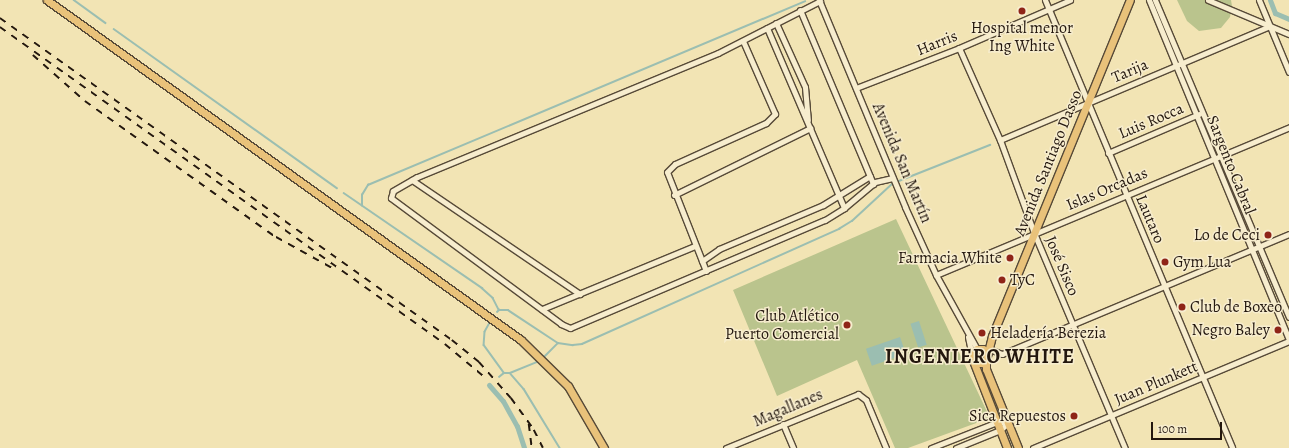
<!DOCTYPE html>
<meta charset="utf-8">
<style>
body{margin:0}
#map{position:relative;width:1289px;height:448px;overflow:hidden;background:#f2e4b4;font-family:Alegreya,serif}
div>[style]{position:absolute}
.green>*{inset:0;background:#bac48d}
.water>*{inset:0;background:#9bbeb1;transform-origin:0 0}
.stream>*{height:1.5px;margin:-0.75px;padding:0 0.75px;transform-origin:0.75px;border-radius:0.75px;background:#9bbeb1}
.canal>*{height:5px;margin:-2.5px;padding:0 2.5px;transform-origin:2.5px;border-radius:2.5px;background:#9bbeb1}
.roads{filter:drop-shadow(1px 0 #574a38) drop-shadow(-1px 0 #574a38) drop-shadow(0 1px #574a38) drop-shadow(0 -1px #574a38)}
.minor>*{height:5px;margin:-2.5px;padding:0 2.5px;transform-origin:2.5px;border-radius:2.5px;background:#f7edce}
.major>*{height:7px;margin:-3.5px;padding:0 3.5px;transform-origin:3.5px;border-radius:3.5px;background:#e9c27a}
.rail>*{height:1.5px;margin-top:-0.75px;transform-origin:0;background:repeating-linear-gradient(90deg,#23170e 0 7px,transparent 0 14px)}
.dots>*{width:11px;height:11px;translate:-50% -50%;box-sizing:border-box;border:2px solid #f7edce;border-radius:50%}
span{translate:-50% -50%;white-space:nowrap;text-align:center;line-height:1.15;-webkit-text-stroke:3px #f7edce;paint-order:stroke}
.poi-label{font-size:16px;color:#23170e}
.right{translate:-100% -50%;text-align:right}
.left{translate:0 -50%;text-align:left}
.street-label{font-size:16px;color:#23170e}
.district-label{font-size:20px;color:#23170e;font-weight:700;letter-spacing:1px}
.scale{position:absolute;left:1151px;top:422px;width:71px;height:18px;box-sizing:border-box;border:2px solid #23170e;border-top:0;padding-left:5px;font-size:12px;line-height:14px;white-space:nowrap;color:#23170e;-webkit-text-stroke:3px #f7edce;paint-order:stroke}
</style>
<div id="map">
<div class="green">
<div style="clip-path:polygon(1177px 0,1231px 0,1232px 6px,1230px 17px,1221px 28px,1199px 31px,1187px 21px)"></div>
<div style="clip-path:polygon(896px 219px,990px 418px,908px 448px,895px 448px,857px 360px,777px 396px,733px 290px)"></div>
</div>
<div class="water">
<div style="left:919px;top:321px;width:25px;height:9px;rotate:72deg"></div>
<div style="left:900px;top:337px;width:18px;height:36px;rotate:71deg"></div>
</div>
<div class="stream">
<div style="left:74px;top:0;width:39px;rotate:36deg"></div>
<div style="left:114px;top:29px;width:274px;rotate:35.5deg"></div>
<div style="left:899px;top:181px;width:98px;rotate:-21.6deg"></div>
<div style="left:344px;top:193px;width:168px;rotate:34.5deg"></div>
<div style="left:482px;top:288px;width:15px;rotate:42deg"></div>
<div style="left:493px;top:298px;width:13px;rotate:63deg"></div>
<div style="left:362px;top:206px;width:11px;rotate:-90deg"></div>
<div style="left:362px;top:195px;width:12px;rotate:-59deg"></div>
<div style="left:368px;top:185px;width:474px;rotate:-22.8deg"></div>
<div style="left:497px;top:312px;width:3px;rotate:-45deg"></div>
<div style="left:499px;top:310px;width:9px"></div>
<div style="left:508px;top:310px;width:60px;rotate:33.4deg"></div>
<div style="left:558px;top:343px;width:15px;rotate:8deg"></div>
<div style="left:573px;top:345px;width:9px;rotate:-6deg"></div>
<div style="left:582px;top:344px;width:282px;rotate:-24.1deg"></div>
<div style="left:839px;top:229px;width:15px;rotate:-32deg"></div>
<div style="left:852px;top:221px;width:54px;rotate:-42.8deg"></div>
<div style="left:490px;top:323px;width:10px;rotate:119deg"></div>
<div style="left:485px;top:332px;width:13px;rotate:94deg"></div>
<div style="left:484px;top:345px;width:34px;rotate:54deg"></div>
<div style="left:545px;top:356px;width:18px;rotate:-45deg"></div>
<div style="left:510px;top:373px;width:21px;rotate:49deg"></div>
<div style="left:524px;top:389px;width:69px;rotate:58.6deg"></div>
<div style="left:499px;top:377px;width:6px;rotate:-39deg"></div>
<div style="left:504px;top:373px;width:6px"></div>
<div style="left:510px;top:373px;width:31px;rotate:-22deg"></div>
</div>
<div class="canal">
<div style="left:1270px;top:0;width:14px;rotate:69deg"></div>
<div style="left:1275px;top:13px;width:15px;rotate:23deg"></div>
<div style="left:489px;top:385px;width:21px;rotate:49deg"></div>
<div style="left:503px;top:401px;width:29px;rotate:61deg"></div>
<div style="left:517px;top:426px;width:23px;rotate:72deg"></div>
</div>
<div class="roads">
<div class="minor">
<div style="left:819px;top:0;width:224px;rotate:67.4deg"></div>
<div style="left:905px;top:207px;width:75px;rotate:65.5deg"></div>
<div style="left:936px;top:275px;width:85px;rotate:61deg"></div>
<div style="left:1045px;top:0;width:485px;rotate:67.3deg"></div>
<div style="left:1149px;top:0;width:368px;rotate:67.6deg"></div>
<div style="left:1155px;top:0;width:344px;rotate:67.1deg"></div>
<div style="left:1208px;top:0;width:88px;rotate:22.8deg"></div>
<div style="left:1259px;top:0;width:78px;rotate:67.4deg"></div>
<div style="left:820px;top:1px;width:114px;rotate:153deg"></div>
<div style="left:718px;top:53px;width:326px;rotate:157.6deg"></div>
<div style="left:417px;top:177px;width:28px;rotate:150deg"></div>
<div style="left:393px;top:191px;width:7px;rotate:106deg"></div>
<div style="left:391px;top:198px;width:212px;rotate:36.5deg"></div>
<div style="left:561px;top:324px;width:10px;rotate:24deg"></div>
<div style="left:570px;top:328px;width:277px;rotate:-23deg"></div>
<div style="left:825px;top:220px;width:22px;rotate:-32deg"></div>
<div style="left:844px;top:208px;width:40px;rotate:-40deg"></div>
<div style="left:875px;top:182px;width:18px;rotate:-13deg"></div>
<div style="left:800px;top:10px;width:189px;rotate:67.2deg"></div>
<div style="left:776px;top:23px;width:70px;rotate:65.6deg"></div>
<div style="left:805px;top:87px;width:33px;rotate:85deg"></div>
<div style="left:767px;top:28px;width:196px;rotate:66.8deg"></div>
<div style="left:959px;top:48px;width:101px;rotate:66deg"></div>
<div style="left:1000px;top:140px;width:99px;rotate:69.9deg"></div>
<div style="left:1034px;top:233px;width:233px;rotate:67.1deg"></div>
<div style="left:856px;top:88px;width:110px;rotate:-21.2deg"></div>
<div style="left:959px;top:48px;width:121px;rotate:-23.4deg"></div>
<div style="left:1000px;top:140px;width:293px;rotate:-22.9deg"></div>
<div style="left:1108px;top:153px;width:99px;rotate:-23.2deg"></div>
<div style="left:412px;top:180px;width:203px;rotate:34.2deg"></div>
<div style="left:674px;top:195px;width:152px;rotate:-26.2deg"></div>
<div style="left:702px;top:261px;width:21px;rotate:-35deg"></div>
<div style="left:719px;top:249px;width:113px;rotate:-22.9deg"></div>
<div style="left:823px;top:205px;width:55px;rotate:-31.7deg"></div>
<div style="left:706px;top:271px;width:106px;rotate:-111.5deg"></div>
<div style="left:667px;top:172px;width:11px;rotate:-45deg"></div>
<div style="left:675px;top:164px;width:100px;rotate:-24.3deg"></div>
<div style="left:766px;top:123px;width:13px;rotate:-45deg"></div>
<div style="left:775px;top:114px;width:80px;rotate:-113.7deg"></div>
<div style="left:936px;top:275px;width:383px;rotate:-22.7deg"></div>
<div style="left:542px;top:309px;width:165px;rotate:-22.4deg"></div>
<div style="left:968px;top:337px;width:19px;rotate:78deg"></div>
<div style="left:989px;top:349px;width:14px;rotate:21deg"></div>
<div style="left:1002px;top:354px;width:311px;rotate:-22.7deg"></div>
<div style="left:783px;top:424px;width:26px;rotate:67deg"></div>
<div style="left:726px;top:448px;width:143px;rotate:-22.2deg"></div>
<div style="left:858px;top:394px;width:10px;rotate:37deg"></div>
<div style="left:866px;top:400px;width:52px;rotate:67.4deg"></div>
<div style="left:931px;top:448px;width:71px;rotate:-21.5deg"></div>
<div style="left:997px;top:422px;width:11px;rotate:5deg"></div>
<div style="left:956px;top:448px;width:48px;rotate:-22.2deg"></div>
<div style="left:1000px;top:430px;width:11px;rotate:-41deg"></div>
<div style="left:1033px;top:448px;width:277px;rotate:-22.7deg"></div>
</div>
<div class="major">
<div style="left:47px;top:0;width:583px;rotate:35.65deg"></div>
<div style="left:521px;top:340px;width:66px;rotate:44.4deg"></div>
<div style="left:568px;top:386px;width:72px;rotate:59.9deg"></div>
<div style="left:987px;top:356px;width:21px;rotate:-76deg"></div>
<div style="left:992px;top:336px;width:363px;rotate:-67.7deg"></div>
<div style="left:972px;top:358px;width:6px;rotate:59deg"></div>
<div style="left:975px;top:363px;width:7px"></div>
<div style="left:982px;top:363px;width:6px;rotate:-39deg"></div>
<div style="left:987px;top:359px;width:5px;rotate:-90deg"></div>
<div style="left:987px;top:354px;width:6px;rotate:-129deg"></div>
<div style="left:983px;top:349px;width:6px;rotate:180deg"></div>
<div style="left:977px;top:349px;width:5px;rotate:143deg"></div>
<div style="left:973px;top:352px;width:6px;rotate:99deg"></div>
<div style="left:972px;top:358px;width:97px;rotate:68.7deg"></div>
<div style="left:986px;top:361px;width:8px;rotate:90deg"></div>
<div style="left:986px;top:369px;width:85px;rotate:67.9deg"></div>
</div>
</div>
<div class="rail">
<div style="left:0;top:18px;width:555px;rotate:35.47deg"></div>
<div style="left:452px;top:340px;width:35px;rotate:39deg"></div>
<div style="left:479px;top:362px;width:48px;rotate:48.4deg"></div>
<div style="left:511px;top:398px;width:39px;rotate:54deg"></div>
<div style="left:534px;top:430px;width:20px;rotate:63deg"></div>
<div style="left:0;top:27px;width:546px;rotate:35.46deg"></div>
<div style="left:445px;top:344px;width:55px;rotate:39.8deg"></div>
<div style="left:33px;top:55px;width:69px;rotate:41.5deg"></div>
<div style="left:85px;top:101px;width:234px;rotate:35.5deg"></div>
<div style="left:276px;top:237px;width:64px;rotate:29deg"></div>
<div style="left:529px;top:424px;width:24px;rotate:83deg"></div>
</div>
<div class="dots">
<div style="left:1022px;top:11px;background:#8f2418"></div>
<div style="left:1268px;top:235px;background:#8f2418"></div>
<div style="left:1010px;top:258px;background:#8f2418"></div>
<div style="left:1165px;top:262px;background:#8f2418"></div>
<div style="left:1002px;top:280px;background:#8f2418"></div>
<div style="left:1182px;top:307px;background:#8f2418"></div>
<div style="left:847px;top:325px;background:#8f2418"></div>
<div style="left:1278px;top:330px;background:#8f2418"></div>
<div style="left:982px;top:333px;background:#8f2418"></div>
<div style="left:1074px;top:416px;background:#8f2418"></div>
</div>
<div class="poi-label">
<span style="left:1022px;top:37px">Hospital menor<br>Ing White</span>
<span class="right" style="left:1260px;top:235px">Lo de Ceci</span>
<span class="right" style="left:1002px;top:258px">Farmacia White</span>
<span class="left" style="left:1173px;top:262px">Gym Lua</span>
<span class="left" style="left:1010px;top:280px">TyC</span>
<span class="left" style="left:1190px;top:307px">Club de Boxeo</span>
<span class="right" style="left:839px;top:325px">Club Atlético<br>Puerto Comercial</span>
<span class="right" style="left:1270px;top:330px">Negro Baley</span>
<span class="left" style="left:990px;top:333px">Heladería Berezia</span>
<span class="right" style="left:1066px;top:416px">Sica Repuestos</span>
</div>
<div class="street-label">
<span style="left:937px;top:43px;rotate:-22deg">Harris</span>
<span style="left:1130px;top:71px;rotate:-23deg">Tarija</span>
<span style="left:1151px;top:121px;rotate:-23deg">Luis Rocca</span>
<span style="left:902px;top:163px;rotate:67deg">Avenida San Martín</span>
<span style="left:1048px;top:163px;rotate:-68deg">Avenida Santiago Dasso</span>
<span style="left:1231px;top:165px;rotate:68deg">Sargento Cabral</span>
<span style="left:1107px;top:189px;rotate:-23deg">Islas Orcadas</span>
<span style="left:1150px;top:219px;rotate:67deg">Lautaro</span>
<span style="left:1062px;top:266px;rotate:67deg">José Sisco</span>
<span style="left:1156px;top:383px;rotate:-23deg">Juan Plunkett</span>
<span style="left:788px;top:408px;rotate:-23deg">Magallanes</span>
</div>
<div class="district-label">
<span style="left:980px;top:356px">INGENIERO WHITE</span>
</div>
<div class="scale">100 m</div>
</div>
